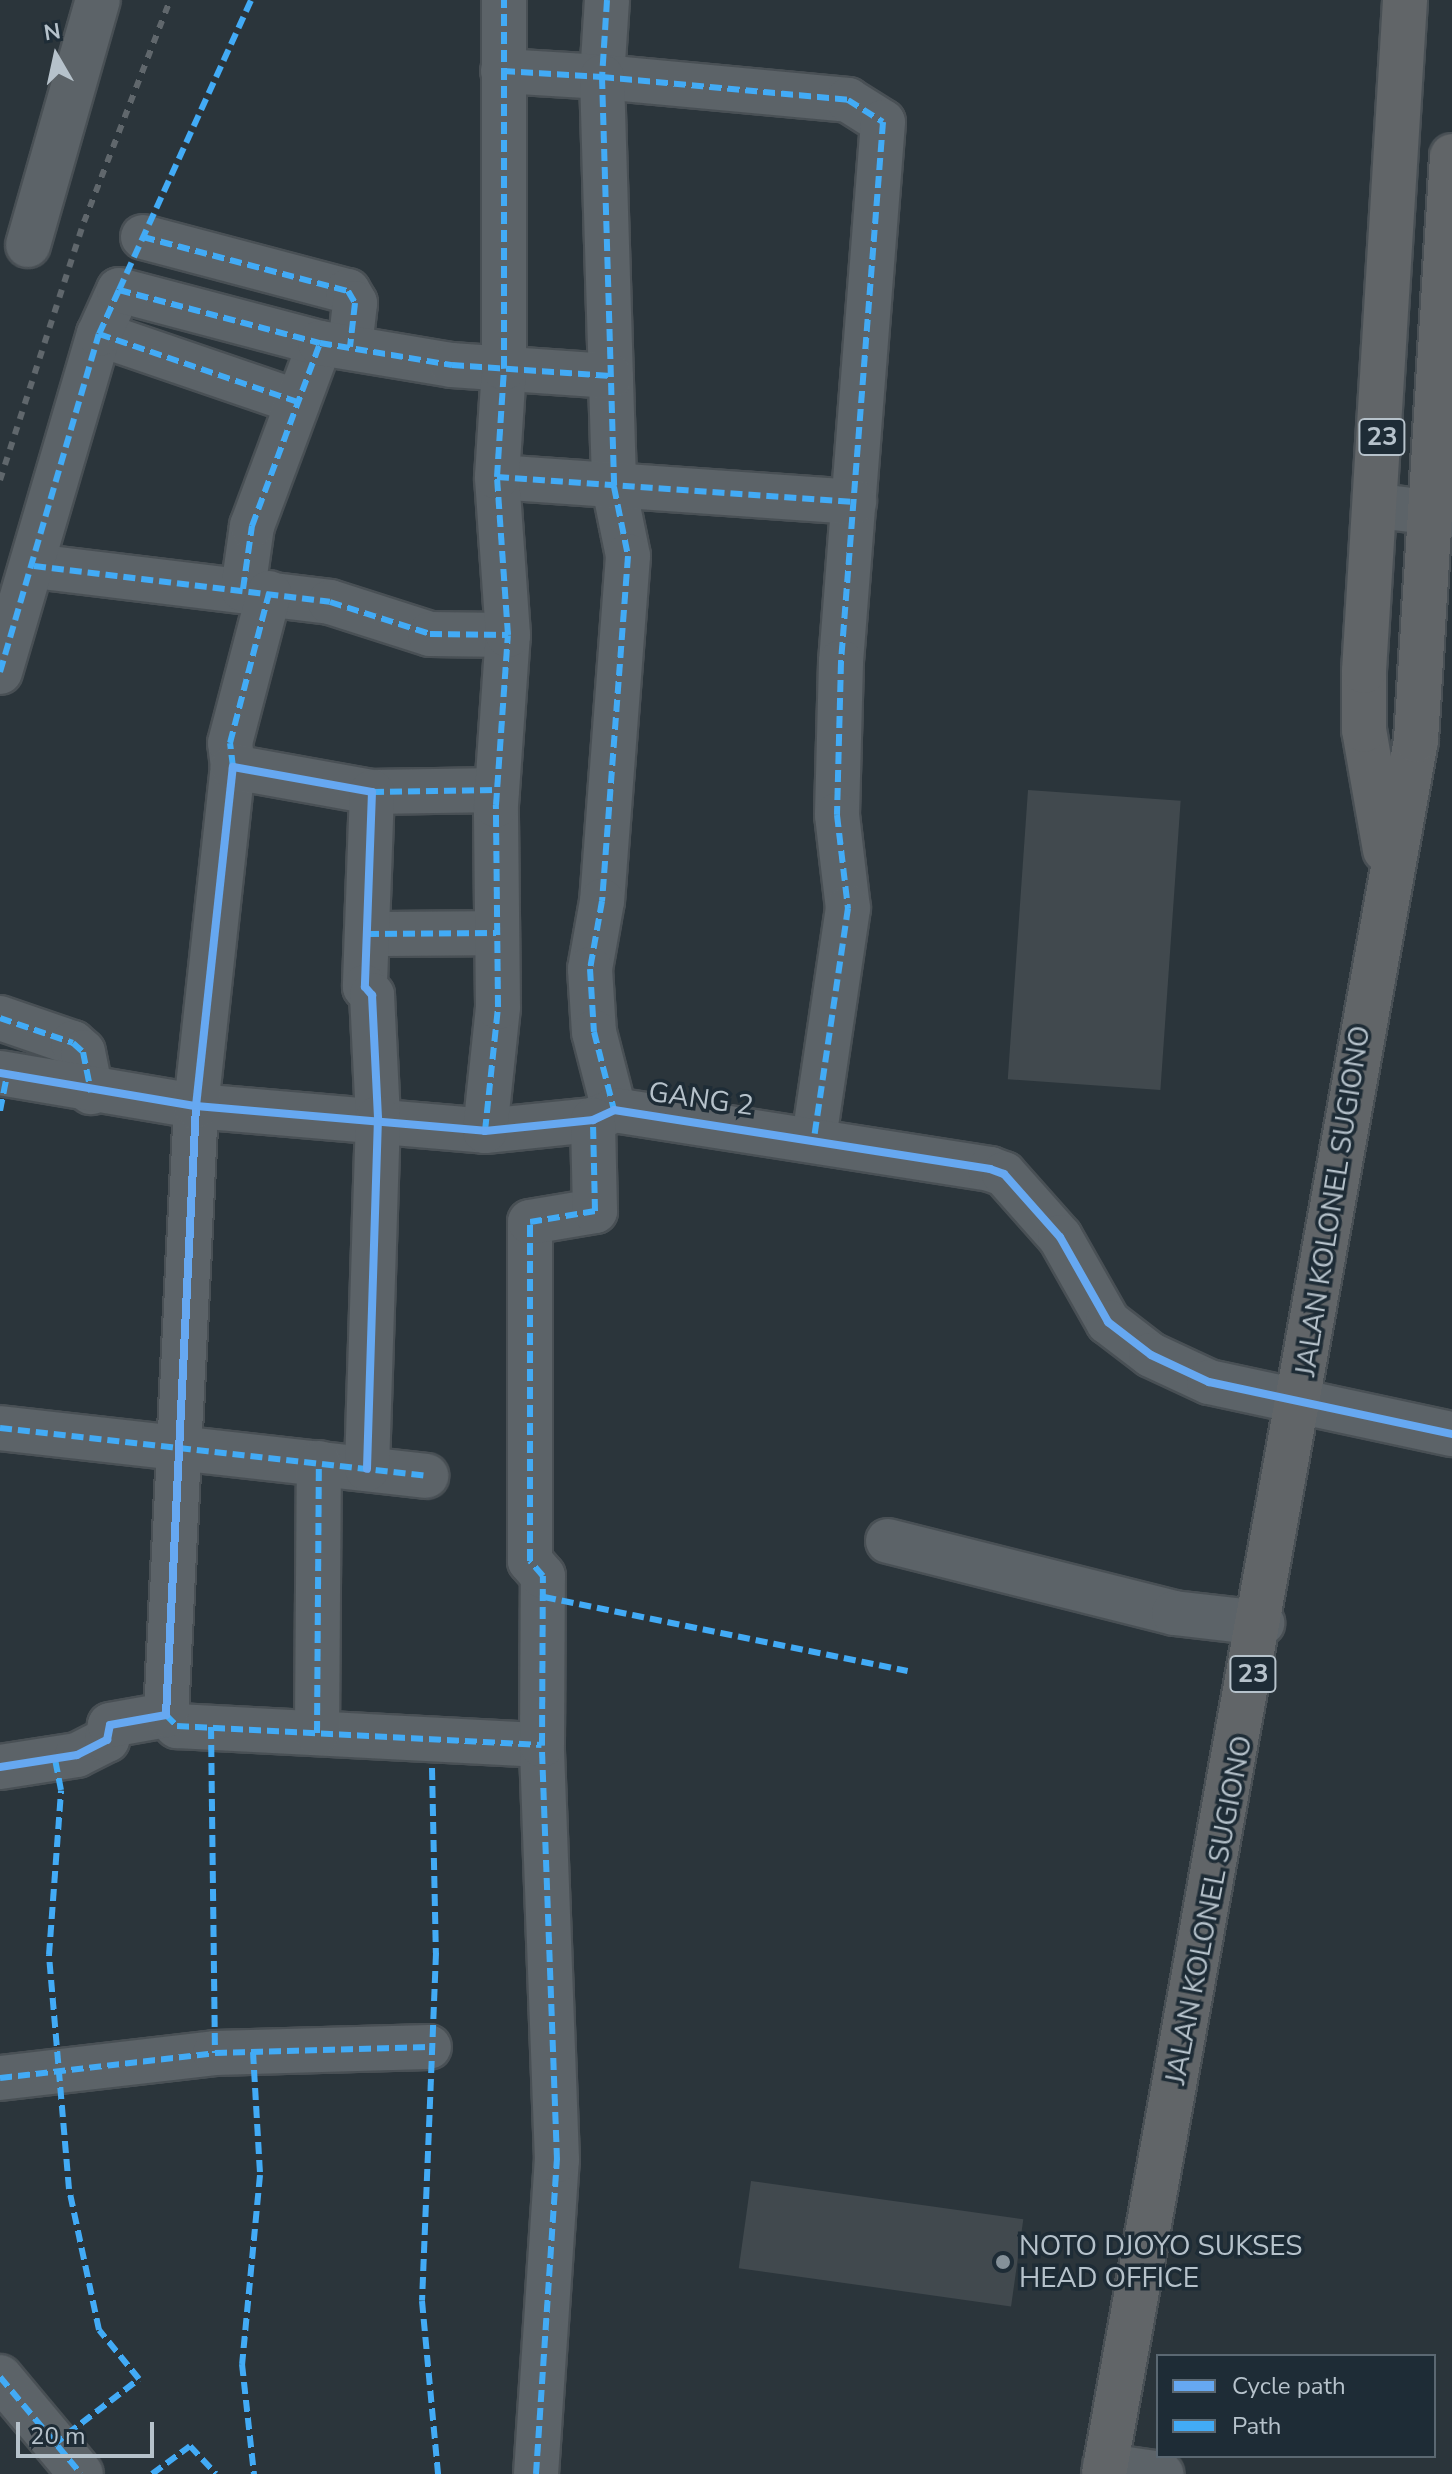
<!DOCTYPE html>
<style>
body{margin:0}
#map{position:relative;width:1452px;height:2474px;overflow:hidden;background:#2b353b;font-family:"Nunito Sans",sans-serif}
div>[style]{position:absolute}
.building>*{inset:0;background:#41494e;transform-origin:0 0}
.roads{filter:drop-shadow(2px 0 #495055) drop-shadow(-2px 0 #495055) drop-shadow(0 2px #495055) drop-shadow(0 -2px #495055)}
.minor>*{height:44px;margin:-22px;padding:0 22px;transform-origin:22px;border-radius:22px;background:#5c6368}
.highway>*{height:44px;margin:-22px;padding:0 22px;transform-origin:22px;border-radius:22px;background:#616568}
.rail>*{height:6px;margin-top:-3px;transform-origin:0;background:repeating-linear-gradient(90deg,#60676c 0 8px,transparent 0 16px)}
.quiet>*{height:6px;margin-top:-3px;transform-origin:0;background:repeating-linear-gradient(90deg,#42abf6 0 12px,transparent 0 18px)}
.cycleway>*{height:8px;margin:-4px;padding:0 4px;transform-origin:4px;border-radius:4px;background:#66a8f1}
.dots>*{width:22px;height:22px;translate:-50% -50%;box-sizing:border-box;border:4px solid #1e2c36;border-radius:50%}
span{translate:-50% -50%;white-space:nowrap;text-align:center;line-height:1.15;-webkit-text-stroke:7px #1e2c36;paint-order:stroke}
.shield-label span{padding:2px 6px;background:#1e2c36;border:2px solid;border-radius:6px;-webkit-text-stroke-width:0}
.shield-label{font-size:26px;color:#b6c2cb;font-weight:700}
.street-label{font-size:28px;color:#b6c2cb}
.poi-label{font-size:28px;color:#b6c2cb}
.left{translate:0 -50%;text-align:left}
.legend{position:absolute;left:1156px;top:2354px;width:280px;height:104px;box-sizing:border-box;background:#1e2c36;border:2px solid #5b6872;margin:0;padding:10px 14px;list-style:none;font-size:24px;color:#b6c2cb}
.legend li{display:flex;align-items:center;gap:16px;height:40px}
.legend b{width:40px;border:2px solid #5b6872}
.north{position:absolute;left:16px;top:16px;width:80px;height:80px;-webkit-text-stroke:6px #1e2c36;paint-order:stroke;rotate:351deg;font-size:22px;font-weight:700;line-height:32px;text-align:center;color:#b6c2cb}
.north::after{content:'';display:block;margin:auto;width:28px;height:36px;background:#b6c2cb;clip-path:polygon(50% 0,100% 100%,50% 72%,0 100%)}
.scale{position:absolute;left:16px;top:2422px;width:138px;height:36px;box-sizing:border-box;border:4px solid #b6c2cb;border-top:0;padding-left:10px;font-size:24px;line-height:28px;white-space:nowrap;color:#b6c2cb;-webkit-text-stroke:6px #1e2c36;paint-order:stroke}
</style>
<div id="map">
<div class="building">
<div style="left:1028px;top:790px;width:153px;height:290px;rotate:4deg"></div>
<div style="left:751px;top:2181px;width:275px;height:88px;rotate:8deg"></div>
</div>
<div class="roads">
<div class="minor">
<div style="left:607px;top:0;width:77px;rotate:93.7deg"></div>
<div style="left:602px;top:77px;width:247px;rotate:5.3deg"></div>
<div style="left:848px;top:100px;width:41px;rotate:32.2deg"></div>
<div style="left:883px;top:122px;width:542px;rotate:94.45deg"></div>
<div style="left:841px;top:662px;width:153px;rotate:91.5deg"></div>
<div style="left:837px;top:815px;width:94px;rotate:83.3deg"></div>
<div style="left:848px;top:908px;width:233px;rotate:98.4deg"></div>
<div style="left:503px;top:71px;width:99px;rotate:3.5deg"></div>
<div style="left:602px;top:77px;width:410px;rotate:88.3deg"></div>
<div style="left:614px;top:487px;width:70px;rotate:78.5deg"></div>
<div style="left:628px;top:556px;width:346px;rotate:94.3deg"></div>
<div style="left:602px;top:901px;width:69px;rotate:100deg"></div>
<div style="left:590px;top:969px;width:63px;rotate:86.4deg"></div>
<div style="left:594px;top:1032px;width:81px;rotate:75.6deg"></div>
<div style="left:143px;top:237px;width:212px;rotate:14.8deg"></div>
<div style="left:348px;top:291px;width:14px;rotate:60deg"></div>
<div style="left:355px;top:303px;width:44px;rotate:96.5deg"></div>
<div style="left:28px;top:245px;width:255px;rotate:-74.1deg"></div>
<div style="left:99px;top:334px;width:210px;rotate:18.9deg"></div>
<div style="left:497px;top:477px;width:358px;rotate:4deg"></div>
<div style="left:1378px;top:506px;width:75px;rotate:6.9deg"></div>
<div style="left:34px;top:566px;width:298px;rotate:6.9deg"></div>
<div style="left:330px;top:602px;width:105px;rotate:17.7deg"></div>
<div style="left:430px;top:634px;width:78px;rotate:0.7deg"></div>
<div style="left:243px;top:589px;width:64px;rotate:-81.9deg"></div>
<div style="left:252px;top:526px;width:195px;rotate:-69.6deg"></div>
<div style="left:0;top:672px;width:352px;rotate:-73.7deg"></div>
<div style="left:99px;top:334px;width:48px;rotate:-65.6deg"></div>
<div style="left:119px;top:290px;width:208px;rotate:14.8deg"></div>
<div style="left:320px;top:343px;width:134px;rotate:9.5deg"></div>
<div style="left:452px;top:365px;width:159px;rotate:4deg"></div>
<div style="left:233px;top:767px;width:24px;rotate:-97deg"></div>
<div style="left:230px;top:743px;width:155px;rotate:-75.4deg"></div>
<div style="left:372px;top:792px;width:125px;rotate:-0.9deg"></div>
<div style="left:367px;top:934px;width:129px;rotate:-0.4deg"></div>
<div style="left:0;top:1018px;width:77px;rotate:18.9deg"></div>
<div style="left:73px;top:1043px;width:13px;rotate:42deg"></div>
<div style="left:83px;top:1052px;width:41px;rotate:78.7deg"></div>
<div style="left:0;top:1073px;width:199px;rotate:9.6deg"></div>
<div style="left:196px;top:1106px;width:290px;rotate:4.9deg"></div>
<div style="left:485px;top:1131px;width:109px;rotate:-5.8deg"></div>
<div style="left:593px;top:1120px;width:23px;rotate:-25deg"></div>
<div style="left:614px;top:1110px;width:381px;rotate:8.9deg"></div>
<div style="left:990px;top:1169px;width:15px;rotate:20deg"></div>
<div style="left:1004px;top:1174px;width:84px;rotate:48.4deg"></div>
<div style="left:1060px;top:1237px;width:98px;rotate:60.5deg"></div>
<div style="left:1108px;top:1322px;width:54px;rotate:37.5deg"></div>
<div style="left:1151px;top:1355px;width:64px;rotate:25deg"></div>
<div style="left:1209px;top:1382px;width:249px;rotate:12.1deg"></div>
<div style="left:485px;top:1131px;width:125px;rotate:-84deg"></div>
<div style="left:498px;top:1007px;width:202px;rotate:-90.6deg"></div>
<div style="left:496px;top:805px;width:170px;rotate:-86deg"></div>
<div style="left:508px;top:635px;width:158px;rotate:-94deg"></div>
<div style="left:497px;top:477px;width:109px;rotate:-86.3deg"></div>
<div style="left:504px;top:368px;width:368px;rotate:-90deg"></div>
<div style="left:0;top:1428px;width:429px;rotate:6.4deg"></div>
<div style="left:888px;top:1541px;width:295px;rotate:14.1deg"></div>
<div style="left:1174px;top:1613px;width:89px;rotate:6.5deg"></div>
<div style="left:166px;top:1715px;width:16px;rotate:45deg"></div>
<div style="left:177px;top:1726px;width:365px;rotate:3deg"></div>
<div style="left:317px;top:1733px;width:270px;rotate:-89.6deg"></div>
<div style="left:0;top:1767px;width:78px;rotate:-8.9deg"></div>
<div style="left:77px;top:1755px;width:34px;rotate:-27deg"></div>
<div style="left:107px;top:1740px;width:15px;rotate:-79deg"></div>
<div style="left:110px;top:1725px;width:57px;rotate:-10.1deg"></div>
<div style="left:166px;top:1715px;width:610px;rotate:-87.18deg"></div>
<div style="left:196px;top:1106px;width:341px;rotate:-83.8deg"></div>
<div style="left:233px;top:767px;width:141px;rotate:10.2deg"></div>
<div style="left:372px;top:792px;width:195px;rotate:92.1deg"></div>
<div style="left:365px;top:987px;width:11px;rotate:49deg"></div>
<div style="left:372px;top:995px;width:123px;rotate:87.2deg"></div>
<div style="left:378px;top:1118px;width:351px;rotate:91.8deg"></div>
<div style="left:0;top:2078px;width:216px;rotate:-6.6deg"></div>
<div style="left:215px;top:2053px;width:214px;rotate:-1.6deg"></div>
<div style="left:0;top:2377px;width:126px;rotate:50.1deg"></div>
<div style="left:1105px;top:2466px;width:57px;rotate:8.1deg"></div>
<div style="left:536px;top:2474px;width:315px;rotate:-86.2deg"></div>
<div style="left:557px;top:2160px;width:415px;rotate:-92.1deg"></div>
<div style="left:542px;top:1745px;width:169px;rotate:-89.7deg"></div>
<div style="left:543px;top:1576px;width:20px;rotate:-131deg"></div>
<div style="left:530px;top:1561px;width:339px;rotate:-90deg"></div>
<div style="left:530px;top:1222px;width:66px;rotate:-9.6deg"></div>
<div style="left:595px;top:1211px;width:91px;rotate:-91.3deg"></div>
</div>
<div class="highway">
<div style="left:1385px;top:850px;width:122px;rotate:-99.9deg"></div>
<div style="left:1364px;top:730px;width:59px;rotate:-90deg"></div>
<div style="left:1364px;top:671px;width:672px;rotate:-86.5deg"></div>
<div style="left:1104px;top:2474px;width:1762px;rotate:-79.8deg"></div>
<div style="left:1416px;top:740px;width:585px;rotate:-86.47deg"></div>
</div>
</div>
<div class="rail">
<div style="left:0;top:480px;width:271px;rotate:-72deg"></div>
<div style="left:84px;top:222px;width:238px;rotate:-68.8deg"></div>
</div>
<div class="quiet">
<div style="left:607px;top:0;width:77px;rotate:93.7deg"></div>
<div style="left:602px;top:77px;width:247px;rotate:5.3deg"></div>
<div style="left:848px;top:100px;width:41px;rotate:32.2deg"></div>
<div style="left:883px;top:122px;width:542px;rotate:94.45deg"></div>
<div style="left:841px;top:662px;width:153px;rotate:91.5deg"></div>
<div style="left:837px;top:815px;width:94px;rotate:83.3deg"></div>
<div style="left:848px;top:908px;width:233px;rotate:98.4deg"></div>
<div style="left:503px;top:71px;width:99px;rotate:3.5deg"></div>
<div style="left:602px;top:77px;width:410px;rotate:88.3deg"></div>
<div style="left:614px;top:487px;width:70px;rotate:78.5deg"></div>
<div style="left:628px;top:556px;width:346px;rotate:94.3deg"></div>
<div style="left:602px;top:901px;width:69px;rotate:100deg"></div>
<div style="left:590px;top:969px;width:63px;rotate:86.4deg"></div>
<div style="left:594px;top:1032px;width:81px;rotate:75.6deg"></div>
<div style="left:143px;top:237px;width:212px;rotate:14.8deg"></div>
<div style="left:348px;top:291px;width:14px;rotate:60deg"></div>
<div style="left:355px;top:303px;width:44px;rotate:96.5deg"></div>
<div style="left:119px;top:290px;width:319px;rotate:-65.5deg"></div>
<div style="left:99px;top:334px;width:210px;rotate:18.9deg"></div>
<div style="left:497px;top:477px;width:358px;rotate:4deg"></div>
<div style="left:34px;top:566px;width:298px;rotate:6.9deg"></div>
<div style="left:330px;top:602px;width:105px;rotate:17.7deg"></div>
<div style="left:430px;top:634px;width:78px;rotate:0.7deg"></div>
<div style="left:243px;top:589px;width:64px;rotate:-81.9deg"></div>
<div style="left:252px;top:526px;width:195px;rotate:-69.6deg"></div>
<div style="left:0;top:672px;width:352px;rotate:-73.7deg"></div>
<div style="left:99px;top:334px;width:48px;rotate:-65.6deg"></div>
<div style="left:119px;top:290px;width:208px;rotate:14.8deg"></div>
<div style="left:320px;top:343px;width:134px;rotate:9.5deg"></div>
<div style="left:452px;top:365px;width:159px;rotate:4deg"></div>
<div style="left:233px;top:767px;width:24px;rotate:-97deg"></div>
<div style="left:230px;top:743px;width:155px;rotate:-75.4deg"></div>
<div style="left:372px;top:792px;width:125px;rotate:-0.9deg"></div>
<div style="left:367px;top:934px;width:129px;rotate:-0.4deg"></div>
<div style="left:0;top:1018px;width:77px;rotate:18.9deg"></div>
<div style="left:73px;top:1043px;width:13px;rotate:42deg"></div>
<div style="left:83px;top:1052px;width:41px;rotate:78.7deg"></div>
<div style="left:0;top:1111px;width:37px;rotate:-79deg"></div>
<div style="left:485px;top:1131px;width:125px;rotate:-84deg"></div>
<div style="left:498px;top:1007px;width:202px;rotate:-90.6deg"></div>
<div style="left:496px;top:805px;width:170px;rotate:-86deg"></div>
<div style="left:508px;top:635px;width:158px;rotate:-94deg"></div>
<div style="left:497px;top:477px;width:109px;rotate:-86.3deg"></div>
<div style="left:504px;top:368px;width:368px;rotate:-90deg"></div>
<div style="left:0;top:1428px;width:429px;rotate:6.4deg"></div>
<div style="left:544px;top:1597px;width:371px;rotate:11.5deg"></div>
<div style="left:166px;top:1715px;width:16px;rotate:45deg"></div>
<div style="left:177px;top:1726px;width:365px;rotate:3deg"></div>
<div style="left:211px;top:1727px;width:326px;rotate:89.3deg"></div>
<div style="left:317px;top:1733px;width:270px;rotate:-89.6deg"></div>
<div style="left:432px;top:1768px;width:185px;rotate:88.8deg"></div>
<div style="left:436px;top:1953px;width:348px;rotate:92.3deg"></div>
<div style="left:422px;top:2301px;width:174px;rotate:84.7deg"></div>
<div style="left:253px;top:2052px;width:123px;rotate:86.7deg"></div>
<div style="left:260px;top:2175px;width:190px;rotate:95.4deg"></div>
<div style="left:242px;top:2364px;width:111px;rotate:83.8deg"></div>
<div style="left:0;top:2078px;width:216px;rotate:-6.6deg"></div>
<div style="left:215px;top:2053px;width:214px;rotate:-1.6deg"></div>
<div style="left:0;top:2377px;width:126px;rotate:50.1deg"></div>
<div style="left:53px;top:2445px;width:108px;rotate:-37.5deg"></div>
<div style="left:139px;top:2379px;width:63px;rotate:-129.2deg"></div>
<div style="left:99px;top:2330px;width:144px;rotate:-102deg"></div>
<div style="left:69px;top:2189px;width:235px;rotate:-94.9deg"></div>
<div style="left:49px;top:1955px;width:165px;rotate:-85.8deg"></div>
<div style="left:61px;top:1790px;width:32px;rotate:-101deg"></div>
<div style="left:152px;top:2474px;width:47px;rotate:-36.4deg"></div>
<div style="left:190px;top:2446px;width:38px;rotate:47deg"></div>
<div style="left:536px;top:2474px;width:315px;rotate:-86.2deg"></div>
<div style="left:557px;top:2160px;width:415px;rotate:-92.1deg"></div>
<div style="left:542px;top:1745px;width:169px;rotate:-89.7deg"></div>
<div style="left:543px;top:1576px;width:20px;rotate:-131deg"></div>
<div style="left:530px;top:1561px;width:339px;rotate:-90deg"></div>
<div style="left:530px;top:1222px;width:66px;rotate:-9.6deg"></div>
<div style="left:595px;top:1211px;width:91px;rotate:-91.3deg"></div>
</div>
<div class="cycleway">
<div style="left:0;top:1073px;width:199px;rotate:9.6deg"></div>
<div style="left:196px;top:1106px;width:290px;rotate:4.9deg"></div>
<div style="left:485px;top:1131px;width:109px;rotate:-5.8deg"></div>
<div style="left:593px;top:1120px;width:23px;rotate:-25deg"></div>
<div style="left:614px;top:1110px;width:381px;rotate:8.9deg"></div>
<div style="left:990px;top:1169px;width:15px;rotate:20deg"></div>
<div style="left:1004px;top:1174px;width:84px;rotate:48.4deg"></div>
<div style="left:1060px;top:1237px;width:98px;rotate:60.5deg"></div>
<div style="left:1108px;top:1322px;width:54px;rotate:37.5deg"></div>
<div style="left:1151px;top:1355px;width:64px;rotate:25deg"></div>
<div style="left:1209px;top:1382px;width:249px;rotate:12.1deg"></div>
<div style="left:0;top:1767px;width:78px;rotate:-8.9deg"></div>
<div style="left:77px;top:1755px;width:34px;rotate:-27deg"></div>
<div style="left:107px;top:1740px;width:15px;rotate:-79deg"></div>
<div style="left:110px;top:1725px;width:57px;rotate:-10.1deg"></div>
<div style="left:166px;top:1715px;width:610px;rotate:-87.18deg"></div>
<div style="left:196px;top:1106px;width:341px;rotate:-83.8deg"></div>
<div style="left:233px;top:767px;width:141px;rotate:10.2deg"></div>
<div style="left:372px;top:792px;width:195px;rotate:92.1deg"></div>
<div style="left:365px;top:987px;width:11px;rotate:49deg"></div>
<div style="left:372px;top:995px;width:123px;rotate:87.2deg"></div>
<div style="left:378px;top:1118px;width:351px;rotate:91.8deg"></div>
</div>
<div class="dots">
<div style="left:1003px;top:2262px;background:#859199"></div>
</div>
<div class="shield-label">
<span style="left:1382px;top:437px">23</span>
<span style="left:1253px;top:1674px">23</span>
</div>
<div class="street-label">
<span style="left:701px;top:1099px;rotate:8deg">GANG 2</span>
<span style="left:1333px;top:1201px;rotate:-81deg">JALAN KOLONEL SUGIONO</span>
<span style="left:1209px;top:1910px;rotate:-79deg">JALAN KOLONEL SUGIONO</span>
</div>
<div class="poi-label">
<span class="left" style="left:1019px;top:2262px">NOTO DJOYO SUKSES<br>HEAD OFFICE</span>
</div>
<ul class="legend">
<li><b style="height:10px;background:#66a8f1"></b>Cycle path</li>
<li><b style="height:10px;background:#42abf6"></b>Path</li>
</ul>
<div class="north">N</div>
<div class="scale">20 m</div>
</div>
